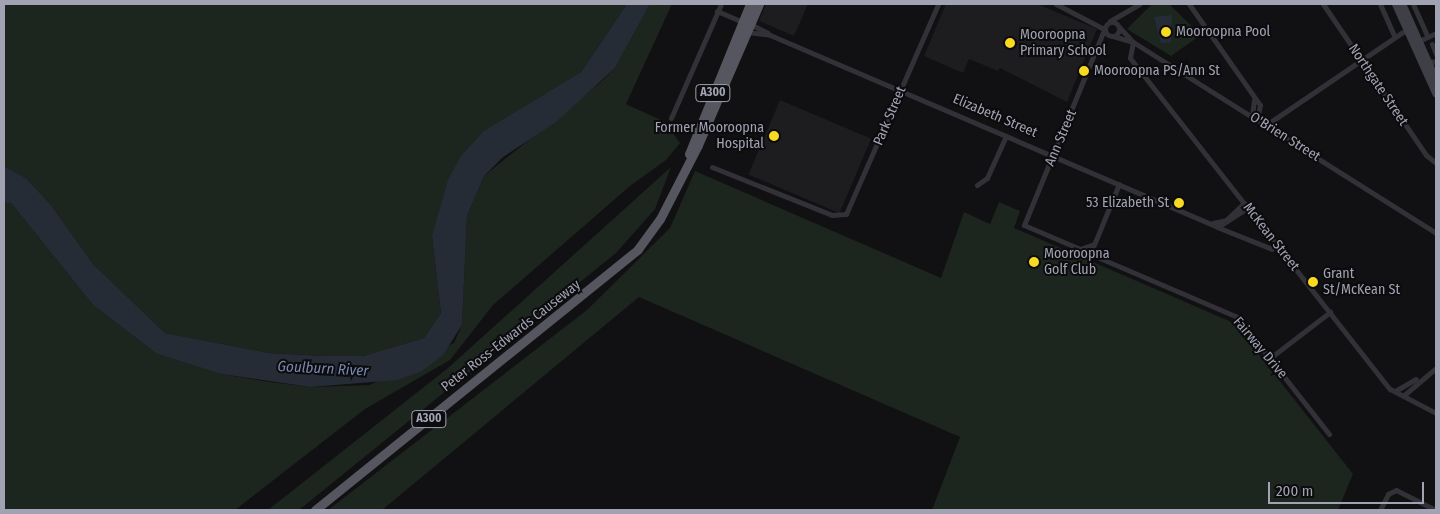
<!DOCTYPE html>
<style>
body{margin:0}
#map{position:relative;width:1440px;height:514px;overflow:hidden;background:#111012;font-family:"Fira Sans Condensed",sans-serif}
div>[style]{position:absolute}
.built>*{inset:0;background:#1d1c1f;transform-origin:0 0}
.green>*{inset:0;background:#1d251f}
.water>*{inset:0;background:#262c36}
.minor>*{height:5px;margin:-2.5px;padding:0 2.5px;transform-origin:2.5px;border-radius:2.5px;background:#313137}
.minor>.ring{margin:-2.5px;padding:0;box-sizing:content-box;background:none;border:5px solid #313137;border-radius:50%}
.secondary>*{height:8px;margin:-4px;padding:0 4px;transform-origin:4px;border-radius:4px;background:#3f3f47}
.trunk>*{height:9px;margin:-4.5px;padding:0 4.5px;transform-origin:4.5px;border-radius:4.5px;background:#55565f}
.dots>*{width:14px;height:14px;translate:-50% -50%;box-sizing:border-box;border:2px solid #0c0b0d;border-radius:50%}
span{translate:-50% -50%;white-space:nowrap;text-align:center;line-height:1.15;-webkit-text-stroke:4px #0c0b0d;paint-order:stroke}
.shield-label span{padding:1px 4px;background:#0c0b0d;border:1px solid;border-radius:4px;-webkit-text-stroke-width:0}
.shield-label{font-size:12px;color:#a1a3b3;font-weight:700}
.poi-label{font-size:14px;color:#a1a3b3}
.left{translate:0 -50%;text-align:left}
.right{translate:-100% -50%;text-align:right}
.street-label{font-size:14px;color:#a1a3b3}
.water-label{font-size:15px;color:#7689b0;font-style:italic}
.frame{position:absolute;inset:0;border:5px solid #a1a3b3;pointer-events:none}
.scale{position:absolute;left:1268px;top:482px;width:156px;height:22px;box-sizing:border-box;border:2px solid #a1a3b3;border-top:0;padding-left:6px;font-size:15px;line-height:18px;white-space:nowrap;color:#a1a3b3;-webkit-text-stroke:4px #0c0b0d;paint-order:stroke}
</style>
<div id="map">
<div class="built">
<div style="clip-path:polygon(766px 4px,808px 4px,794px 36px,759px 21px)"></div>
<div style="clip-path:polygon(946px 4px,1037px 4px,1097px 29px,1067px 102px,1000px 68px,998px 71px,969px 59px,963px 73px,924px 56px)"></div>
<div style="left:780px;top:100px;width:99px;height:81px;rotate:23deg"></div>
</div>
<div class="green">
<div style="clip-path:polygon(4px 4px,627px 4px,581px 72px,521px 109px,436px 226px,432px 236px,441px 313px,424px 338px,363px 356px,342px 357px,269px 353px,165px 333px,93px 264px,51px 205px,26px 178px,4px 166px)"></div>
<div style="clip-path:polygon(650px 4px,672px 4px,626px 104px,665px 122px,680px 143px,666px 160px,630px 186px,493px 305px,450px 360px,365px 409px,235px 510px,4px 510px,4px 202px,12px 204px,93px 305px,157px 354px,221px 374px,270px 382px,311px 387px,370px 385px,454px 343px,462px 325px,467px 216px,484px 176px,601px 82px,615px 68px)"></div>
<div style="clip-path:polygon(1152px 4px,1169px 4px,1201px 35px,1171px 56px,1127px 29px)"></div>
<div style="clip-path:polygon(671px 167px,655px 209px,616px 253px,299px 510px,268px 510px,448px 368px)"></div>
<div style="clip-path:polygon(695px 171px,941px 278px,964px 212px,990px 224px,999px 202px,1020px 211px,1014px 228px,1234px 323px,1353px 474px,1338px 510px,932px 510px,960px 437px,639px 297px,382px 510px,328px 510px,587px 310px,670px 228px)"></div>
</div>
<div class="water">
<div style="clip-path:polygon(627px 4px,650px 4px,615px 68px,556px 122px,503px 157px,484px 176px,467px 216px,462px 325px,443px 355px,422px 371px,397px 380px,311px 387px,221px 374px,157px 354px,93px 305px,12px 204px,4px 202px,4px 166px,26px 178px,51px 205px,93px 264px,165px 333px,269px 353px,323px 356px,363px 356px,424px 338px,441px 313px,432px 236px,448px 180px,461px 156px,484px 131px,581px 72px)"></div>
<div style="clip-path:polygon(1172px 15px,1171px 42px,1161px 43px,1154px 17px)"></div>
</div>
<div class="minor">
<div style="left:1056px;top:4px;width:54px;rotate:27.5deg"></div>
<div style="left:1189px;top:4px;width:123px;rotate:54.9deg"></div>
<div style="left:1260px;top:105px;width:15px;rotate:101deg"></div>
<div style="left:1323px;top:4px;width:183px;rotate:55.7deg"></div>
<div style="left:1426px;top:155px;width:13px;rotate:39deg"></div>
<div style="left:1380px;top:4px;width:36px;rotate:66deg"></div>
<div style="left:1413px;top:4px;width:36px;rotate:66deg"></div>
<div style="left:717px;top:11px;width:28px;rotate:23deg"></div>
<div style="left:1110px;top:21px;width:34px;rotate:-30deg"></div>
<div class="ring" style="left:1105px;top:22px;width:9px;height:9px"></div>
<div style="left:750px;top:24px;width:20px;rotate:27deg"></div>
<div style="left:1119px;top:27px;width:18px;rotate:47deg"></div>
<div style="left:747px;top:32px;width:23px;rotate:7deg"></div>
<div style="left:770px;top:35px;width:487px;rotate:23.2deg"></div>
<div style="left:1218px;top:227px;width:35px;rotate:-33deg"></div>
<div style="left:1113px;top:36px;width:21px;rotate:17deg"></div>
<div style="left:1133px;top:42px;width:358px;rotate:32.2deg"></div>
<div style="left:1419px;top:41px;width:19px;rotate:-25deg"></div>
<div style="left:1133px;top:42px;width:16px;rotate:101deg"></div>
<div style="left:1130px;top:58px;width:421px;rotate:51.9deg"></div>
<div style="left:1390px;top:389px;width:52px;rotate:27.6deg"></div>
<div style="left:1432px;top:44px;width:11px;rotate:68deg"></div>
<div style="left:1428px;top:61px;width:8px;rotate:7deg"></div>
<div style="left:1252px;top:116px;width:16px;rotate:-83deg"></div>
<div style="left:671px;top:118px;width:124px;rotate:-66.3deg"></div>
<div style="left:1266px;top:125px;width:171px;rotate:-34.2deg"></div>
<div style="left:712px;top:167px;width:129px;rotate:21.8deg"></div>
<div style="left:832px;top:215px;width:14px;rotate:-4deg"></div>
<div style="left:846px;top:214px;width:229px;rotate:-66.3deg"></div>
<div style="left:1119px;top:184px;width:68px;rotate:112.4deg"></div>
<div style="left:1093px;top:247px;width:9px;rotate:77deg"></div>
<div style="left:1095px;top:256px;width:155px;rotate:23.2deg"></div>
<div style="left:1237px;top:317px;width:149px;rotate:51.8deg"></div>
<div style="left:977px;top:185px;width:12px;rotate:-35deg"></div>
<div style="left:987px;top:178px;width:46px;rotate:-65.7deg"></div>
<div style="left:1213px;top:223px;width:13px;rotate:-13deg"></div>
<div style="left:1226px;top:220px;width:25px;rotate:-43deg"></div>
<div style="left:1217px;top:227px;width:59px;rotate:21.8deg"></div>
<div style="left:1094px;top:244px;width:15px;rotate:160deg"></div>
<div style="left:1080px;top:249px;width:61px;rotate:-156.8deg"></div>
<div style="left:1024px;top:225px;width:211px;rotate:-67.7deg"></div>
<div style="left:1270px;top:358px;width:76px;rotate:-37.5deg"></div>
<div style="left:1395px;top:391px;width:24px;rotate:-30deg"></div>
<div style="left:1403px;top:396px;width:43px;rotate:-40.3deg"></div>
<div style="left:1380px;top:510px;width:18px;rotate:-63deg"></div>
<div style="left:1388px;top:494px;width:9px;rotate:-27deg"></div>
<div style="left:1396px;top:490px;width:45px;rotate:26.6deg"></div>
</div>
<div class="secondary">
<div style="left:1396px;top:4px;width:98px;rotate:65.8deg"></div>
<div style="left:1402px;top:4px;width:83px;rotate:65.9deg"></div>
</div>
<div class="trunk">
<div style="left:689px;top:154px;width:162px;rotate:-67.9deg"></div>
<div style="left:315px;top:510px;width:415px;rotate:-38.9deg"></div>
<div style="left:638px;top:249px;width:37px;rotate:-54deg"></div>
<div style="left:660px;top:219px;width:83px;rotate:-62.8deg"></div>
<div style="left:698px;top:145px;width:154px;rotate:-66.6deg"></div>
</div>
<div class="dots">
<div style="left:1166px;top:32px;background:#f8da22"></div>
<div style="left:1010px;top:43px;background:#f8da22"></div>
<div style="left:1084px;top:71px;background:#f8da22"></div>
<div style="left:774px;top:136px;background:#f8da22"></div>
<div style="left:1179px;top:203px;background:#f8da22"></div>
<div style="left:1034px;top:262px;background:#f8da22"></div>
<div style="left:1313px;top:282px;background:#f8da22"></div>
</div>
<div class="shield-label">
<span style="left:713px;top:93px">A300</span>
<span style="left:429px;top:419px">A300</span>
</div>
<div class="poi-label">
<span class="left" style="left:1176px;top:32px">Mooroopna Pool</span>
<span class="left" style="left:1020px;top:43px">Mooroopna<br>Primary School</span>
<span class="left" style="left:1094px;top:71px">Mooroopna PS/Ann St</span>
<span class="right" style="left:764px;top:136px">Former Mooroopna<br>Hospital</span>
<span class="right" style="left:1169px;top:203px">53 Elizabeth St</span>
<span class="left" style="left:1044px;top:262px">Mooroopna<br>Golf Club</span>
<span class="left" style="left:1323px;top:282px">Grant<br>St/McKean St</span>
</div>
<div class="street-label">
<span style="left:1378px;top:85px;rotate:56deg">Northgate Street</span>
<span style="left:890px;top:116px;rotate:-67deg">Park Street</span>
<span style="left:995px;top:116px;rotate:23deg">Elizabeth Street</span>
<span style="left:1285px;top:137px;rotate:32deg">O'Brien Street</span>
<span style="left:1061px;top:138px;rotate:-67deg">Ann Street</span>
<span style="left:1271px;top:237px;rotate:52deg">McKean Street</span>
<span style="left:511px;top:336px;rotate:-38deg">Peter Ross-Edwards Causeway</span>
<span style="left:1260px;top:348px;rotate:50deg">Fairway Drive</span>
</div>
<div class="water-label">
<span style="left:323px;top:369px;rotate:3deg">Goulburn River</span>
</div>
<div class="frame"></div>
<div class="scale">200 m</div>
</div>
